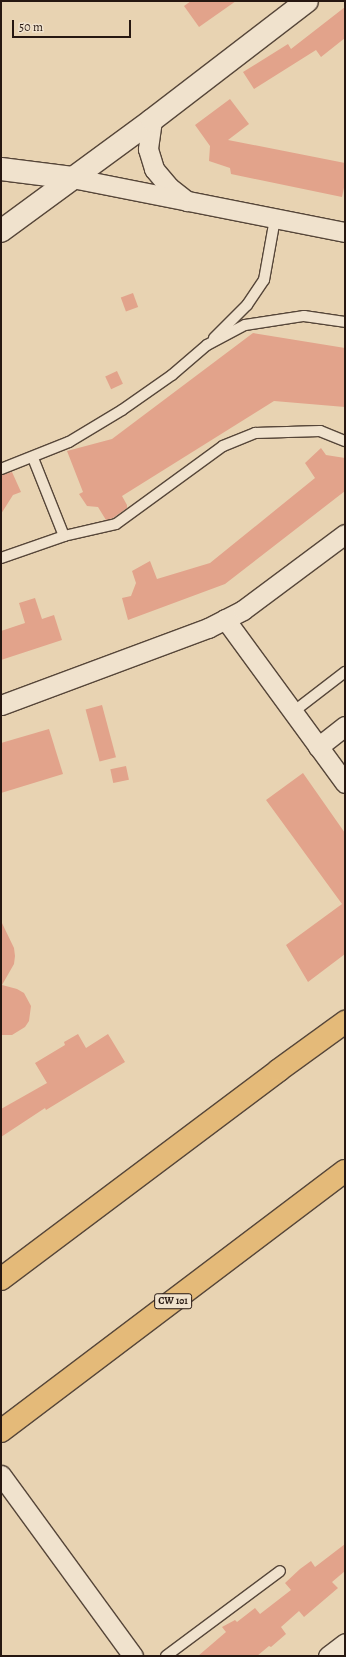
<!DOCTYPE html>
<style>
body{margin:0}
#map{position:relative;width:346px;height:1657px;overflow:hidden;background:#e8d3b2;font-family:Alegreya,serif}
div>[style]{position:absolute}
.building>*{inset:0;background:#e2a38b;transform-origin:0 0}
.roads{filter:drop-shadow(1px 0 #564639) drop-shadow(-1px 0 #564639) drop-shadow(0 1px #564639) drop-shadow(0 -1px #564639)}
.lane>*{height:10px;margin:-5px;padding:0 5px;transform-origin:5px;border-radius:5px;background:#f0e2cd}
.street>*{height:19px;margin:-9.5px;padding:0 9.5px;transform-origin:9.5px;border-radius:9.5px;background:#f0e2cd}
.secondary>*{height:22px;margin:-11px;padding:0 11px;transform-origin:11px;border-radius:11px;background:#f0e2cd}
.primary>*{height:22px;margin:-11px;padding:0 11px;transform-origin:11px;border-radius:11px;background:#e4ba79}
span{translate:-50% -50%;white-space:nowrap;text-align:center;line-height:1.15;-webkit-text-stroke:3px #f0e2cd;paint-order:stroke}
.shield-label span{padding:1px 3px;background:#f0e2cd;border:1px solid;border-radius:3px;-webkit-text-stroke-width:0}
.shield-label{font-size:10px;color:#261711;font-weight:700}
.frame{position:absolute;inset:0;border:2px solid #261711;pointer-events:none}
.scale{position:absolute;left:12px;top:20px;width:119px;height:18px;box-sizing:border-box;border:2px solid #261711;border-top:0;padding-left:5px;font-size:12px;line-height:14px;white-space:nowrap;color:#261711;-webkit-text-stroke:3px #f0e2cd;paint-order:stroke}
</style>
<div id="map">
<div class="building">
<div style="clip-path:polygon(191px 1px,236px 1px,199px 27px,184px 6px)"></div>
<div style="clip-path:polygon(345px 7px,345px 38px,321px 57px,316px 50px,254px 89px,243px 72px,288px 44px,291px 49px)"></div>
<div style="clip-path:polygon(230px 99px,249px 124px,228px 140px,345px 163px,345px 183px,342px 197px,231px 174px,230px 168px,209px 161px,210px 146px,195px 125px)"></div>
<div style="left:133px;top:293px;width:15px;height:13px;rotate:70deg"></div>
<div style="clip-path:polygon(253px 333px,345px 348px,345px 407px,274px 401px,122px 496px,127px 505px,127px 508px,113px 518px,106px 520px,98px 507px,87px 506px,79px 494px,83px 492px,67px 451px,112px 439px)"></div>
<div style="left:117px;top:371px;width:14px;height:13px;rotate:65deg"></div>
<div style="clip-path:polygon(321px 448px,326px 455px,345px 458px,345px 491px,225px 584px,128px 620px,122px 598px,131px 596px,136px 583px,132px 571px,150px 561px,157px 579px,210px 563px,315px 478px,305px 463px)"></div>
<div style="clip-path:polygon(12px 472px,21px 492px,13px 495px,1px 514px,1px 475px)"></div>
<div style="clip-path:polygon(35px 598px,42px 619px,54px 615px,62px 640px,1px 660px,1px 631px,25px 623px,19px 603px)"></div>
<div style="left:102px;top:705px;width:54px;height:17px;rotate:75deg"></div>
<div style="clip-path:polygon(49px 729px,63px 774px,1px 793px,1px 743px)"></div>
<div style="left:126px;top:766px;width:14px;height:16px;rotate:78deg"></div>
<div style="clip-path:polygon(303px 773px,345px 833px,345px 954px,308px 982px,286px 945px,342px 904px,266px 800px)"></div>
<div style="clip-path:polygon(1px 921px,14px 948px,15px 956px,14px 964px,2px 985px,17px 989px,24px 993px,31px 1006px,29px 1021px,25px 1027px,12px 1035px,1px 1035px)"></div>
<div style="clip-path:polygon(78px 1034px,86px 1048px,108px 1034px,125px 1062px,46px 1110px,45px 1108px,1px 1137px,1px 1109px,47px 1083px,35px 1063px,65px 1045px,64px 1042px)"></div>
<div style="clip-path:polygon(345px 1544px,345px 1571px,332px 1582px,338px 1588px,304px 1617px,299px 1611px,281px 1627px,286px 1634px,271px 1647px,269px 1646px,257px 1656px,198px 1656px,226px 1632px,222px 1627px,235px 1620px,237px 1622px,255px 1608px,260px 1614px,291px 1590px,285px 1583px,300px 1569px,311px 1561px,315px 1567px)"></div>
</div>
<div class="roads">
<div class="lane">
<div style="left:214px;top:338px;width:47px;rotate:-45deg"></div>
<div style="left:247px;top:305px;width:30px;rotate:-56deg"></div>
<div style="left:264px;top:280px;width:62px;rotate:-79.8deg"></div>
<div style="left:33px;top:458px;width:84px;rotate:68.3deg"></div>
<div style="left:1px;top:469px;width:73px;rotate:-21.7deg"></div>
<div style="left:69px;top:442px;width:62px;rotate:-31.1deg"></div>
<div style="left:122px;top:410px;width:61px;rotate:-35deg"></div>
<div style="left:172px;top:375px;width:46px;rotate:-40.6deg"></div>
<div style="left:207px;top:345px;width:43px;rotate:-27.8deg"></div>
<div style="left:245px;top:325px;width:60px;rotate:-8.7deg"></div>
<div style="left:304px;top:316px;width:41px;rotate:8.3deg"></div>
<div style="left:1px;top:558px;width:67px;rotate:-19.2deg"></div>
<div style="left:64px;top:536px;width:53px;rotate:-13deg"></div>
<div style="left:116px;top:524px;width:132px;rotate:-36.1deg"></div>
<div style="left:223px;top:446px;width:35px;rotate:-22deg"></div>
<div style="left:255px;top:433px;width:65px;rotate:-1.8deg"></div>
<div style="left:320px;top:431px;width:27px;rotate:22deg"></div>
<div style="left:293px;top:712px;width:66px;rotate:-37.6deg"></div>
<div style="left:166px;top:1656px;width:142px;rotate:-36.7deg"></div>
</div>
<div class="street">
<div style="left:152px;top:120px;width:29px;rotate:98deg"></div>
<div style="left:148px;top:149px;width:21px;rotate:73deg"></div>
<div style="left:154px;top:169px;width:23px;rotate:50deg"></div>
<div style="left:169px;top:187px;width:23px;rotate:38deg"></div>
<div style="left:72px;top:178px;width:278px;rotate:11.2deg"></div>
<div style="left:225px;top:619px;width:203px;rotate:53.8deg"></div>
<div style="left:1px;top:705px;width:221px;rotate:-20.4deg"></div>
<div style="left:208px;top:628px;width:39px;rotate:-27deg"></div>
<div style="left:243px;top:610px;width:127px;rotate:-36.7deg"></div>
<div style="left:318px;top:747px;width:34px;rotate:-38deg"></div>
<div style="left:1px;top:1475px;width:224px;rotate:53.9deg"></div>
<div style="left:328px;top:1656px;width:21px;rotate:-37deg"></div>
</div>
<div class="secondary">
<div style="left:1px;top:169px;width:72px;rotate:7.2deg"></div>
<div style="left:1px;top:231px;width:187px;rotate:-36.3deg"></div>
<div style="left:152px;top:120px;width:195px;rotate:-37.5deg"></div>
</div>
<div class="primary">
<div style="left:1px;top:1279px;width:348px;rotate:-36.9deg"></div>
<div style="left:279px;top:1070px;width:82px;rotate:-36deg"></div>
<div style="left:1px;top:1431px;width:431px;rotate:-37.1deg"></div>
</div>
</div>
<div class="shield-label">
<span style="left:173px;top:1301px">CW 101</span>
</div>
<div class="frame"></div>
<div class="scale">50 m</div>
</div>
